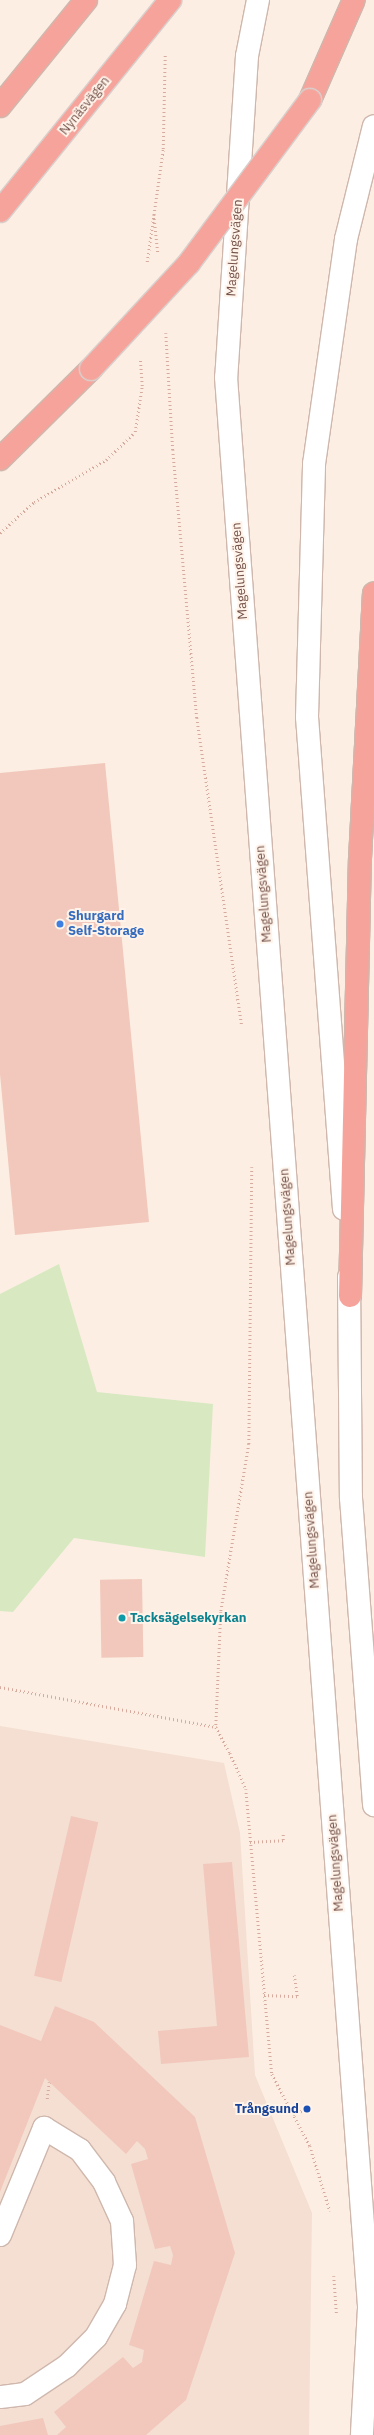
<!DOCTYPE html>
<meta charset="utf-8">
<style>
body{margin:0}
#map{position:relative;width:374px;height:2435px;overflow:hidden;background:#fceee3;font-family:"IBM Plex Sans",sans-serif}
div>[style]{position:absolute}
.residential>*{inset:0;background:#f4dfd2}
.green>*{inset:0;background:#d8e9c2}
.building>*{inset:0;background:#f1c8bb;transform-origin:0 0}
.path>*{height:2.5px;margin-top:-1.25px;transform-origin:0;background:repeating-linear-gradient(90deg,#d6ab9e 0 1px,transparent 0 4px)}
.roads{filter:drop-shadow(1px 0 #cfb7ad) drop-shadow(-1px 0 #cfb7ad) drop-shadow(0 1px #cfb7ad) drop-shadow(0 -1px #cfb7ad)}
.minor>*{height:22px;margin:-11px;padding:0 11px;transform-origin:11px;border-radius:11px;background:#fff}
.highway>*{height:22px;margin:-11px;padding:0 11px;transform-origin:11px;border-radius:11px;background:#f6a49b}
.bridges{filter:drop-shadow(1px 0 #d8cfcc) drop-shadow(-1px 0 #d8cfcc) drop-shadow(0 1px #d8cfcc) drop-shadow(0 -1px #d8cfcc)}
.highway-bridge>*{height:22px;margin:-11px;padding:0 11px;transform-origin:11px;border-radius:11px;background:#f6a49b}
.dots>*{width:11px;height:11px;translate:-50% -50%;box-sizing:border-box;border:2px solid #fff3ea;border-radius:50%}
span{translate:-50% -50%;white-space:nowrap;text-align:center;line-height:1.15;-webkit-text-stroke:4px #fff3ea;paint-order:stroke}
.street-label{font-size:13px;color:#745249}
.shop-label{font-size:13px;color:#366cbe;font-weight:700}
.left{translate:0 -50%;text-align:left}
.culture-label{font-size:13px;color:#0d838f;font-weight:700}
.transit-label{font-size:13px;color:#164399;font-weight:700}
.right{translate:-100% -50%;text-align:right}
</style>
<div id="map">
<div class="residential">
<div style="clip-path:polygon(0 1726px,224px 1763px,240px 1833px,255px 2075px,312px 2213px,309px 2435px,0 2435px)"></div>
</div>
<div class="green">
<div style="clip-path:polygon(59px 1264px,97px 1392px,213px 1404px,205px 1557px,74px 1538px,13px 1612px,0 1611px,0 1294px)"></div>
</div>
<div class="building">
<div style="clip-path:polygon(105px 763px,149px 1222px,15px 1235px,0 1074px,0 773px)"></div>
<div style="left:142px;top:1579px;width:78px;height:42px;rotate:89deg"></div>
<div style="left:71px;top:1816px;width:28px;height:164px;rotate:13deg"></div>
<div style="clip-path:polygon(232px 1862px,249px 2057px,161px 2064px,158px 2031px,217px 2026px,203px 1864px)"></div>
<div style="clip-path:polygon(55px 2006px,94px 2022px,195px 2117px,235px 2253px,186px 2400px,146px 2435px,57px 2435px,66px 2427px,54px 2412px,123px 2357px,133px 2368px,142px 2362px,144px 2350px,129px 2345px,154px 2261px,171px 2265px,173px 2255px,170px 2246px,155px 2249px,131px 2164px,148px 2159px,145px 2149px,137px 2141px,126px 2154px,45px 2078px,0 2192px,0 2025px,41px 2041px)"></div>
<div style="clip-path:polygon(43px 2418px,48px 2435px,0 2435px,0 2426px)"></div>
</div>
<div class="path">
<div style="left:154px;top:215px;width:37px;rotate:84deg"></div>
<div style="left:147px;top:262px;width:114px;rotate:-81.9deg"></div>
<div style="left:163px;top:149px;width:95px;rotate:-88.8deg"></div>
<div style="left:166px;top:333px;width:117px;rotate:86.6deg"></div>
<div style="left:173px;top:450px;width:269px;rotate:84.9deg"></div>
<div style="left:197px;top:718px;width:310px;rotate:81.7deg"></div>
<div style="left:0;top:533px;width:46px;rotate:-42.4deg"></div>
<div style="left:34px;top:502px;width:83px;rotate:-30.3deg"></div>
<div style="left:106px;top:460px;width:40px;rotate:-44deg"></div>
<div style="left:135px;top:432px;width:47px;rotate:-81.3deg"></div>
<div style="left:142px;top:386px;width:26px;rotate:-94deg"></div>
<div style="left:252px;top:1167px;width:277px;rotate:90.6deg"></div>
<div style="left:249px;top:1444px;width:170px;rotate:99.5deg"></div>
<div style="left:221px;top:1612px;width:115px;rotate:92.5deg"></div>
<div style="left:216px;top:1727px;width:30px;rotate:62deg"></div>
<div style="left:230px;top:1753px;width:39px;rotate:66deg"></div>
<div style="left:246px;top:1789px;width:286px;rotate:84.8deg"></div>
<div style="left:272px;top:2074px;width:81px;rotate:62.2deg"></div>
<div style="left:310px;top:2146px;width:68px;rotate:72.9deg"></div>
<div style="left:0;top:1687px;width:220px;rotate:10.5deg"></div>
<div style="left:250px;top:1842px;width:33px;rotate:-3deg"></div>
<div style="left:283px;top:1840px;width:6px;rotate:-90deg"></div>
<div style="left:264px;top:1995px;width:33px;rotate:2deg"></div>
<div style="left:297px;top:1996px;width:21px;rotate:-98deg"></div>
<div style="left:47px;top:2099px;width:17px;rotate:-83deg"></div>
<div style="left:293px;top:2114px;width:15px;rotate:-20deg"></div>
<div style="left:334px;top:2276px;width:39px;rotate:86deg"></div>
</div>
<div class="roads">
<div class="minor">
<div style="left:258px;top:0;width:57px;rotate:101.1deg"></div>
<div style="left:247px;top:56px;width:322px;rotate:93.7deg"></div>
<div style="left:226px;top:377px;width:1936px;rotate:85.76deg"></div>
<div style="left:369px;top:2308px;width:127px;rotate:93.2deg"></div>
<div style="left:344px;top:1209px;width:493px;rotate:-94.3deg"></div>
<div style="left:307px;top:717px;width:253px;rotate:-88.4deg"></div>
<div style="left:314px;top:464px;width:227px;rotate:-81.9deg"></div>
<div style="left:346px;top:239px;width:116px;rotate:-76.1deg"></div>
<div style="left:349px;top:1277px;width:221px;rotate:89.5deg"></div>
<div style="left:351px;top:1498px;width:308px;rotate:85.7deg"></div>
<div style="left:0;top:2235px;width:116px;rotate:-67.6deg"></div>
<div style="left:44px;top:2128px;width:42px;rotate:31.4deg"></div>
<div style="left:80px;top:2150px;width:40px;rotate:53deg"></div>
<div style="left:104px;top:2182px;width:43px;rotate:65.2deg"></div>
<div style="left:122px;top:2221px;width:44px;rotate:86.1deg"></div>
<div style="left:125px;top:2265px;width:40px;rotate:104.4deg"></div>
<div style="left:115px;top:2304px;width:38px;rotate:120deg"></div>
<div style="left:96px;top:2337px;width:41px;rotate:135deg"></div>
<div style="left:67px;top:2366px;width:50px;rotate:146.3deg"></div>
<div style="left:25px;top:2394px;width:25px;rotate:173deg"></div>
</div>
<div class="highway">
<div style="left:310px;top:100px;width:109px;rotate:-66.3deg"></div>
<div style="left:0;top:106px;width:136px;rotate:-50.9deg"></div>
<div style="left:0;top:459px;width:128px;rotate:-44.7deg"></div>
<div style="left:350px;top:1296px;width:437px;rotate:-88.7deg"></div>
<div style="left:360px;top:859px;width:266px;rotate:-87deg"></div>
</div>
</div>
<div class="bridges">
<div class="highway-bridge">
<div style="left:0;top:211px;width:271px;rotate:-51.1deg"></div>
<div style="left:91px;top:369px;width:144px;rotate:-47.2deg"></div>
<div style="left:189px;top:263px;width:203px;rotate:-53.4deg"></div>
</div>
</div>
<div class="dots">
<div style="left:60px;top:924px;background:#3f7fe0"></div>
<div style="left:122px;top:1618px;background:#0f9aa8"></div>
<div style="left:307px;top:2109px;background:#1a4fb4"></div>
</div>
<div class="street-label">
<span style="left:85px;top:106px;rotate:-51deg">Nynäsvägen</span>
<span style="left:235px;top:248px;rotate:-86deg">Magelungsvägen</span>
<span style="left:240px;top:571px;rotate:-94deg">Magelungsvägen</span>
<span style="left:264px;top:894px;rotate:-94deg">Magelungsvägen</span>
<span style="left:288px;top:1217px;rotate:-94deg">Magelungsvägen</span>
<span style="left:312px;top:1540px;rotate:-94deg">Magelungsvägen</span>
<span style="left:336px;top:1863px;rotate:-94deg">Magelungsvägen</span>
</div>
<div class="shop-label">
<span class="left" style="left:68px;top:924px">Shurgard<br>Self-Storage</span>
</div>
<div class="culture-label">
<span class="left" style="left:130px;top:1618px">Tacksägelsekyrkan</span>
</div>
<div class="transit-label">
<span class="right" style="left:299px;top:2109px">Trångsund</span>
</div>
</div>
